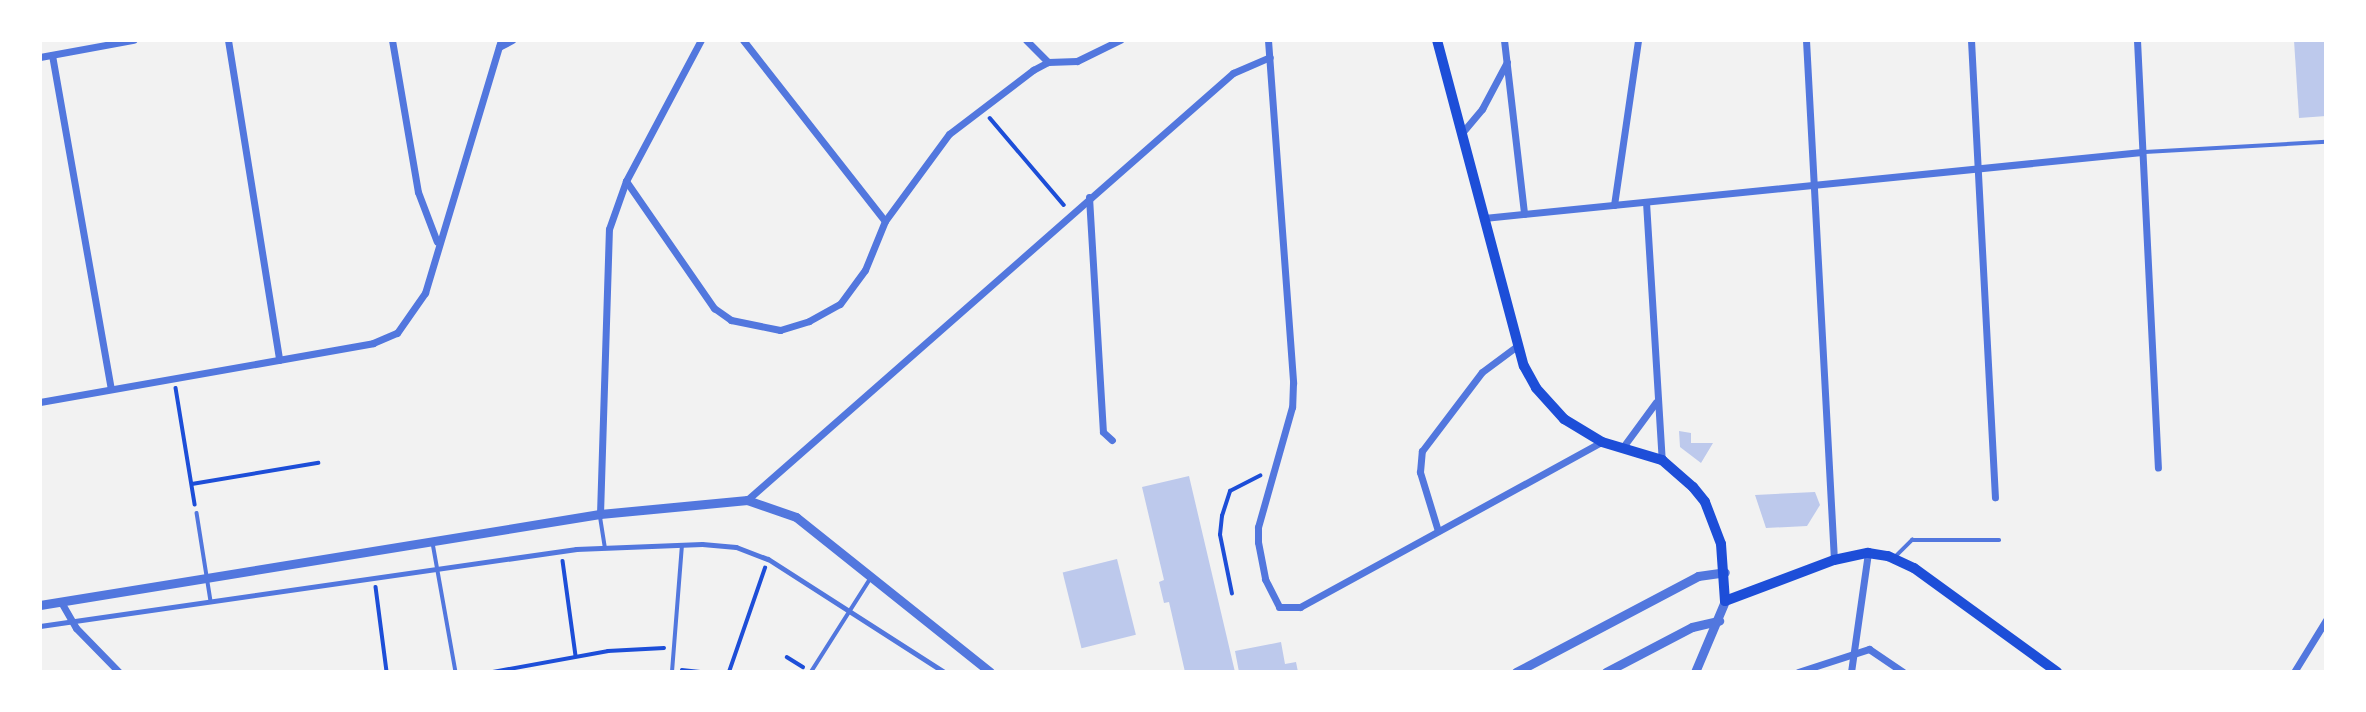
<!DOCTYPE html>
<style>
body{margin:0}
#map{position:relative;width:2366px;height:712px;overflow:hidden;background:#f2f2f2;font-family:"DejaVu Sans",sans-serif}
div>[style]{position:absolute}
.building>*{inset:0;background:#bdc9ec;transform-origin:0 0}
.path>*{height:3.5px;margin:-1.75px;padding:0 1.75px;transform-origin:1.75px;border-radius:1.75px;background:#1d4ed8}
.service>*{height:3.5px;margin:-1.75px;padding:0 1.75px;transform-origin:1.75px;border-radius:1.75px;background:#5277de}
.pedestrian>*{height:5px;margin:-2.5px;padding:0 2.5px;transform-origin:2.5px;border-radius:2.5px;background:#5277de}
.minor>*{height:7px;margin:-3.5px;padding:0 3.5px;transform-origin:3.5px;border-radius:3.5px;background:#5277de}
.tertiary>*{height:9px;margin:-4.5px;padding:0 4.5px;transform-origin:4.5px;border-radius:4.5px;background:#5277de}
.secondary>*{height:10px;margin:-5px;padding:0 5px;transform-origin:5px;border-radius:5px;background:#1d4ed8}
span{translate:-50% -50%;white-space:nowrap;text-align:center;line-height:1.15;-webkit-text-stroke:7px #fff;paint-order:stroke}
.frame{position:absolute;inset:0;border:42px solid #fff;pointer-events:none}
</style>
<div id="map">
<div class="building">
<div style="clip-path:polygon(2294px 40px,2326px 40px,2326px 116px,2299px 118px)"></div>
<div style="clip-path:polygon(1679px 431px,1691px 433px,1691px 443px,1713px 443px,1701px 463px,1680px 447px)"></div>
<div style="clip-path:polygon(1189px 476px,1235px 672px,1185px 672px,1169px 602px,1164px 603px,1159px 582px,1164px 580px,1142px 487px)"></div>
<div style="clip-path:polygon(1815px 492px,1820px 505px,1807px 526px,1766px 528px,1755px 495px)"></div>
<div style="left:1117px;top:559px;width:78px;height:56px;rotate:76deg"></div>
<div style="clip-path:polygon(1281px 642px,1285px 664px,1296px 662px,1298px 672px,1239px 672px,1235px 651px)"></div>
</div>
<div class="path">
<div style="left:990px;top:118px;width:114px;rotate:49.6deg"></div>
<div style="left:176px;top:388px;width:118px;rotate:80.7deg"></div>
<div style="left:192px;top:484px;width:128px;rotate:-9.5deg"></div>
<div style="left:563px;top:561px;width:96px;rotate:82.2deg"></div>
<div style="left:376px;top:587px;width:86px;rotate:82.6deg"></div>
<div style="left:1232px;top:594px;width:60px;rotate:-101.5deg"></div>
<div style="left:1220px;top:535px;width:19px;rotate:-84deg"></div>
<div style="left:1222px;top:516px;width:26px;rotate:-72deg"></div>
<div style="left:1230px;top:491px;width:34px;rotate:-27deg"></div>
<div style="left:787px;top:657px;width:19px;rotate:32deg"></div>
<div style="left:682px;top:670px;width:18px;rotate:6deg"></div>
<div style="left:493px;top:672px;width:117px;rotate:-10.3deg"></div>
<div style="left:608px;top:651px;width:56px;rotate:-3.1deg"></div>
<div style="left:729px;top:672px;width:110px;rotate:-70.9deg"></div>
</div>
<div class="service">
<div style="left:2145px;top:152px;width:181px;rotate:-3.2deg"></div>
<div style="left:197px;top:513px;width:89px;rotate:81deg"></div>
<div style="left:600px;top:514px;width:33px;rotate:81deg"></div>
<div style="left:433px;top:543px;width:131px;rotate:79.9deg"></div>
<div style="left:1896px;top:556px;width:23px;rotate:-45deg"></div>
<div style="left:1912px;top:540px;width:87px"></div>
<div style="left:672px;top:672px;width:127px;rotate:-85.5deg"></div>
<div style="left:811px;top:672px;width:110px;rotate:-57.6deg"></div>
</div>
<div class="pedestrian">
<div style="left:40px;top:626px;width:542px;rotate:-8.17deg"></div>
<div style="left:576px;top:549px;width:126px;rotate:-2.3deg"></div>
<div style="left:702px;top:544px;width:34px;rotate:5deg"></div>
<div style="left:736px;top:547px;width:34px;rotate:21deg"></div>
<div style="left:768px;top:559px;width:209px;rotate:32.7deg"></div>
</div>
<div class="minor">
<div style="left:228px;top:40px;width:324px;rotate:80.9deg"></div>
<div style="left:392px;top:40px;width:154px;rotate:80.3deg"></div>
<div style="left:418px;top:192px;width:53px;rotate:69.2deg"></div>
<div style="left:743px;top:40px;width:230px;rotate:51.9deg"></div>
<div style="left:1026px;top:40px;width:31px;rotate:45deg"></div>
<div style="left:1268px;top:40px;width:344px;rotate:85.8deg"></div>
<div style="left:1293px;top:383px;width:24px;rotate:92deg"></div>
<div style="left:1292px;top:407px;width:125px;rotate:105.8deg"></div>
<div style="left:1258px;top:527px;width:15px;rotate:90deg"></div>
<div style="left:1258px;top:542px;width:38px;rotate:79deg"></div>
<div style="left:1265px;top:579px;width:31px;rotate:63deg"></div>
<div style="left:1279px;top:607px;width:21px"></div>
<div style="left:1300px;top:607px;width:344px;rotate:-28.7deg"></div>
<div style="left:1504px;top:40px;width:175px;rotate:83.4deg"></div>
<div style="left:1806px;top:40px;width:521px;rotate:86.92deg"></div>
<div style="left:1971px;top:40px;width:458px;rotate:87deg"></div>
<div style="left:2137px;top:40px;width:428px;rotate:87.2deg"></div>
<div style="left:499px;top:47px;width:15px;rotate:-28deg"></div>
<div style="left:52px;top:55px;width:339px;rotate:80deg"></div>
<div style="left:40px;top:57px;width:95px;rotate:-10.4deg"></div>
<div style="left:1461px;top:134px;width:33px;rotate:-50deg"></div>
<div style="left:1482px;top:109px;width:53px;rotate:-62deg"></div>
<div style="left:626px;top:181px;width:155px;rotate:55.3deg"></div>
<div style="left:714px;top:308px;width:21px;rotate:35deg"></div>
<div style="left:731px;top:320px;width:50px;rotate:11.5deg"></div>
<div style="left:780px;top:330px;width:30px;rotate:-17deg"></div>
<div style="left:809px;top:321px;width:35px;rotate:-29deg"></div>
<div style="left:840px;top:304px;width:42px;rotate:-53.7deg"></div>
<div style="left:865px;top:270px;width:53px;rotate:-67.8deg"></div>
<div style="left:885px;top:221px;width:108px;rotate:-53.7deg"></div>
<div style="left:949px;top:134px;width:106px;rotate:-37.3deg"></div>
<div style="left:1033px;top:70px;width:17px;rotate:-28deg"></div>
<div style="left:1048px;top:62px;width:29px;rotate:-2deg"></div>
<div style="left:1077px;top:61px;width:48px;rotate:-26deg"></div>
<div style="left:1089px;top:197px;width:235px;rotate:86.6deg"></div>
<div style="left:1103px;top:432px;width:12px;rotate:42deg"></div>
<div style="left:1646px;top:202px;width:258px;rotate:86.5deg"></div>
<div style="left:1614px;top:205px;width:167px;rotate:-81.7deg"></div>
<div style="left:1484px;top:218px;width:661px;rotate:-5.73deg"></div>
<div style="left:40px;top:402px;width:338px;rotate:-10deg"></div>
<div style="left:373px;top:343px;width:26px;rotate:-23deg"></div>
<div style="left:397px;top:333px;width:49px;rotate:-55deg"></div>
<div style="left:425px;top:293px;width:264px;rotate:-73.3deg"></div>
<div style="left:1623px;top:447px;width:56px;rotate:-53.7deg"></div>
<div style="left:747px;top:500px;width:647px;rotate:-41.3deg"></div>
<div style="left:1233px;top:73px;width:40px;rotate:-23.4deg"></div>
<div style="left:600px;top:514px;width:285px;rotate:-88.2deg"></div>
<div style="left:609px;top:229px;width:51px;rotate:-70.5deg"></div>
<div style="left:626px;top:181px;width:160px;rotate:-62deg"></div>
<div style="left:1438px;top:531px;width:62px;rotate:-107deg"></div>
<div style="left:1420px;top:472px;width:21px;rotate:-85deg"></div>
<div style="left:1422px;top:451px;width:99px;rotate:-52.8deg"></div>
<div style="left:1482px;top:372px;width:44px;rotate:-36.6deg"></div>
<div style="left:61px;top:602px;width:30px;rotate:60deg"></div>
<div style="left:76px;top:628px;width:62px;rotate:45.7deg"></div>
<div style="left:1798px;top:672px;width:75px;rotate:-17.9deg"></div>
<div style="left:1869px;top:649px;width:41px;rotate:34.1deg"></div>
<div style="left:1851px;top:672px;width:120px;rotate:-81.9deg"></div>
<div style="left:2294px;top:672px;width:61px;rotate:-58.4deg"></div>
</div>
<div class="tertiary">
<div style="left:40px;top:605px;width:567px;rotate:-9.23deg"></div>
<div style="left:600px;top:514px;width:148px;rotate:-5.4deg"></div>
<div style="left:747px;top:500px;width:52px;rotate:19.1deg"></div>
<div style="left:796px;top:517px;width:248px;rotate:38.6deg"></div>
<div style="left:1516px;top:672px;width:206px;rotate:-27.8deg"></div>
<div style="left:1698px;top:576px;width:27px;rotate:-8deg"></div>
<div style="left:1606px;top:672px;width:97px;rotate:-27.6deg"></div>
<div style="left:1692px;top:627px;width:28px;rotate:-13deg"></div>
<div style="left:1695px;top:672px;width:77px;rotate:-67.1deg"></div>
</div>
<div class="secondary">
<div style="left:1437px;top:40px;width:337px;rotate:75.1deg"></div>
<div style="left:1524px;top:366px;width:25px;rotate:61deg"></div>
<div style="left:1536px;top:388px;width:42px;rotate:47.9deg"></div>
<div style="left:1564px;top:419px;width:44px;rotate:31.2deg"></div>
<div style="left:1602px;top:442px;width:63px;rotate:16.7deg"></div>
<div style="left:1662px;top:460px;width:41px;rotate:41.1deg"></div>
<div style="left:1693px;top:487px;width:19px;rotate:51deg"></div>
<div style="left:1705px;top:502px;width:45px;rotate:69.1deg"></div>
<div style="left:1721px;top:544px;width:57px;rotate:86deg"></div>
<div style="left:1725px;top:601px;width:116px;rotate:-20.6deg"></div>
<div style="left:1834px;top:560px;width:35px;rotate:-12deg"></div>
<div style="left:1868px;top:553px;width:20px;rotate:9deg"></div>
<div style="left:1888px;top:556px;width:29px;rotate:25deg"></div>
<div style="left:1914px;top:568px;width:177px;rotate:36deg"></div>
</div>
<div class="frame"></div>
</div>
